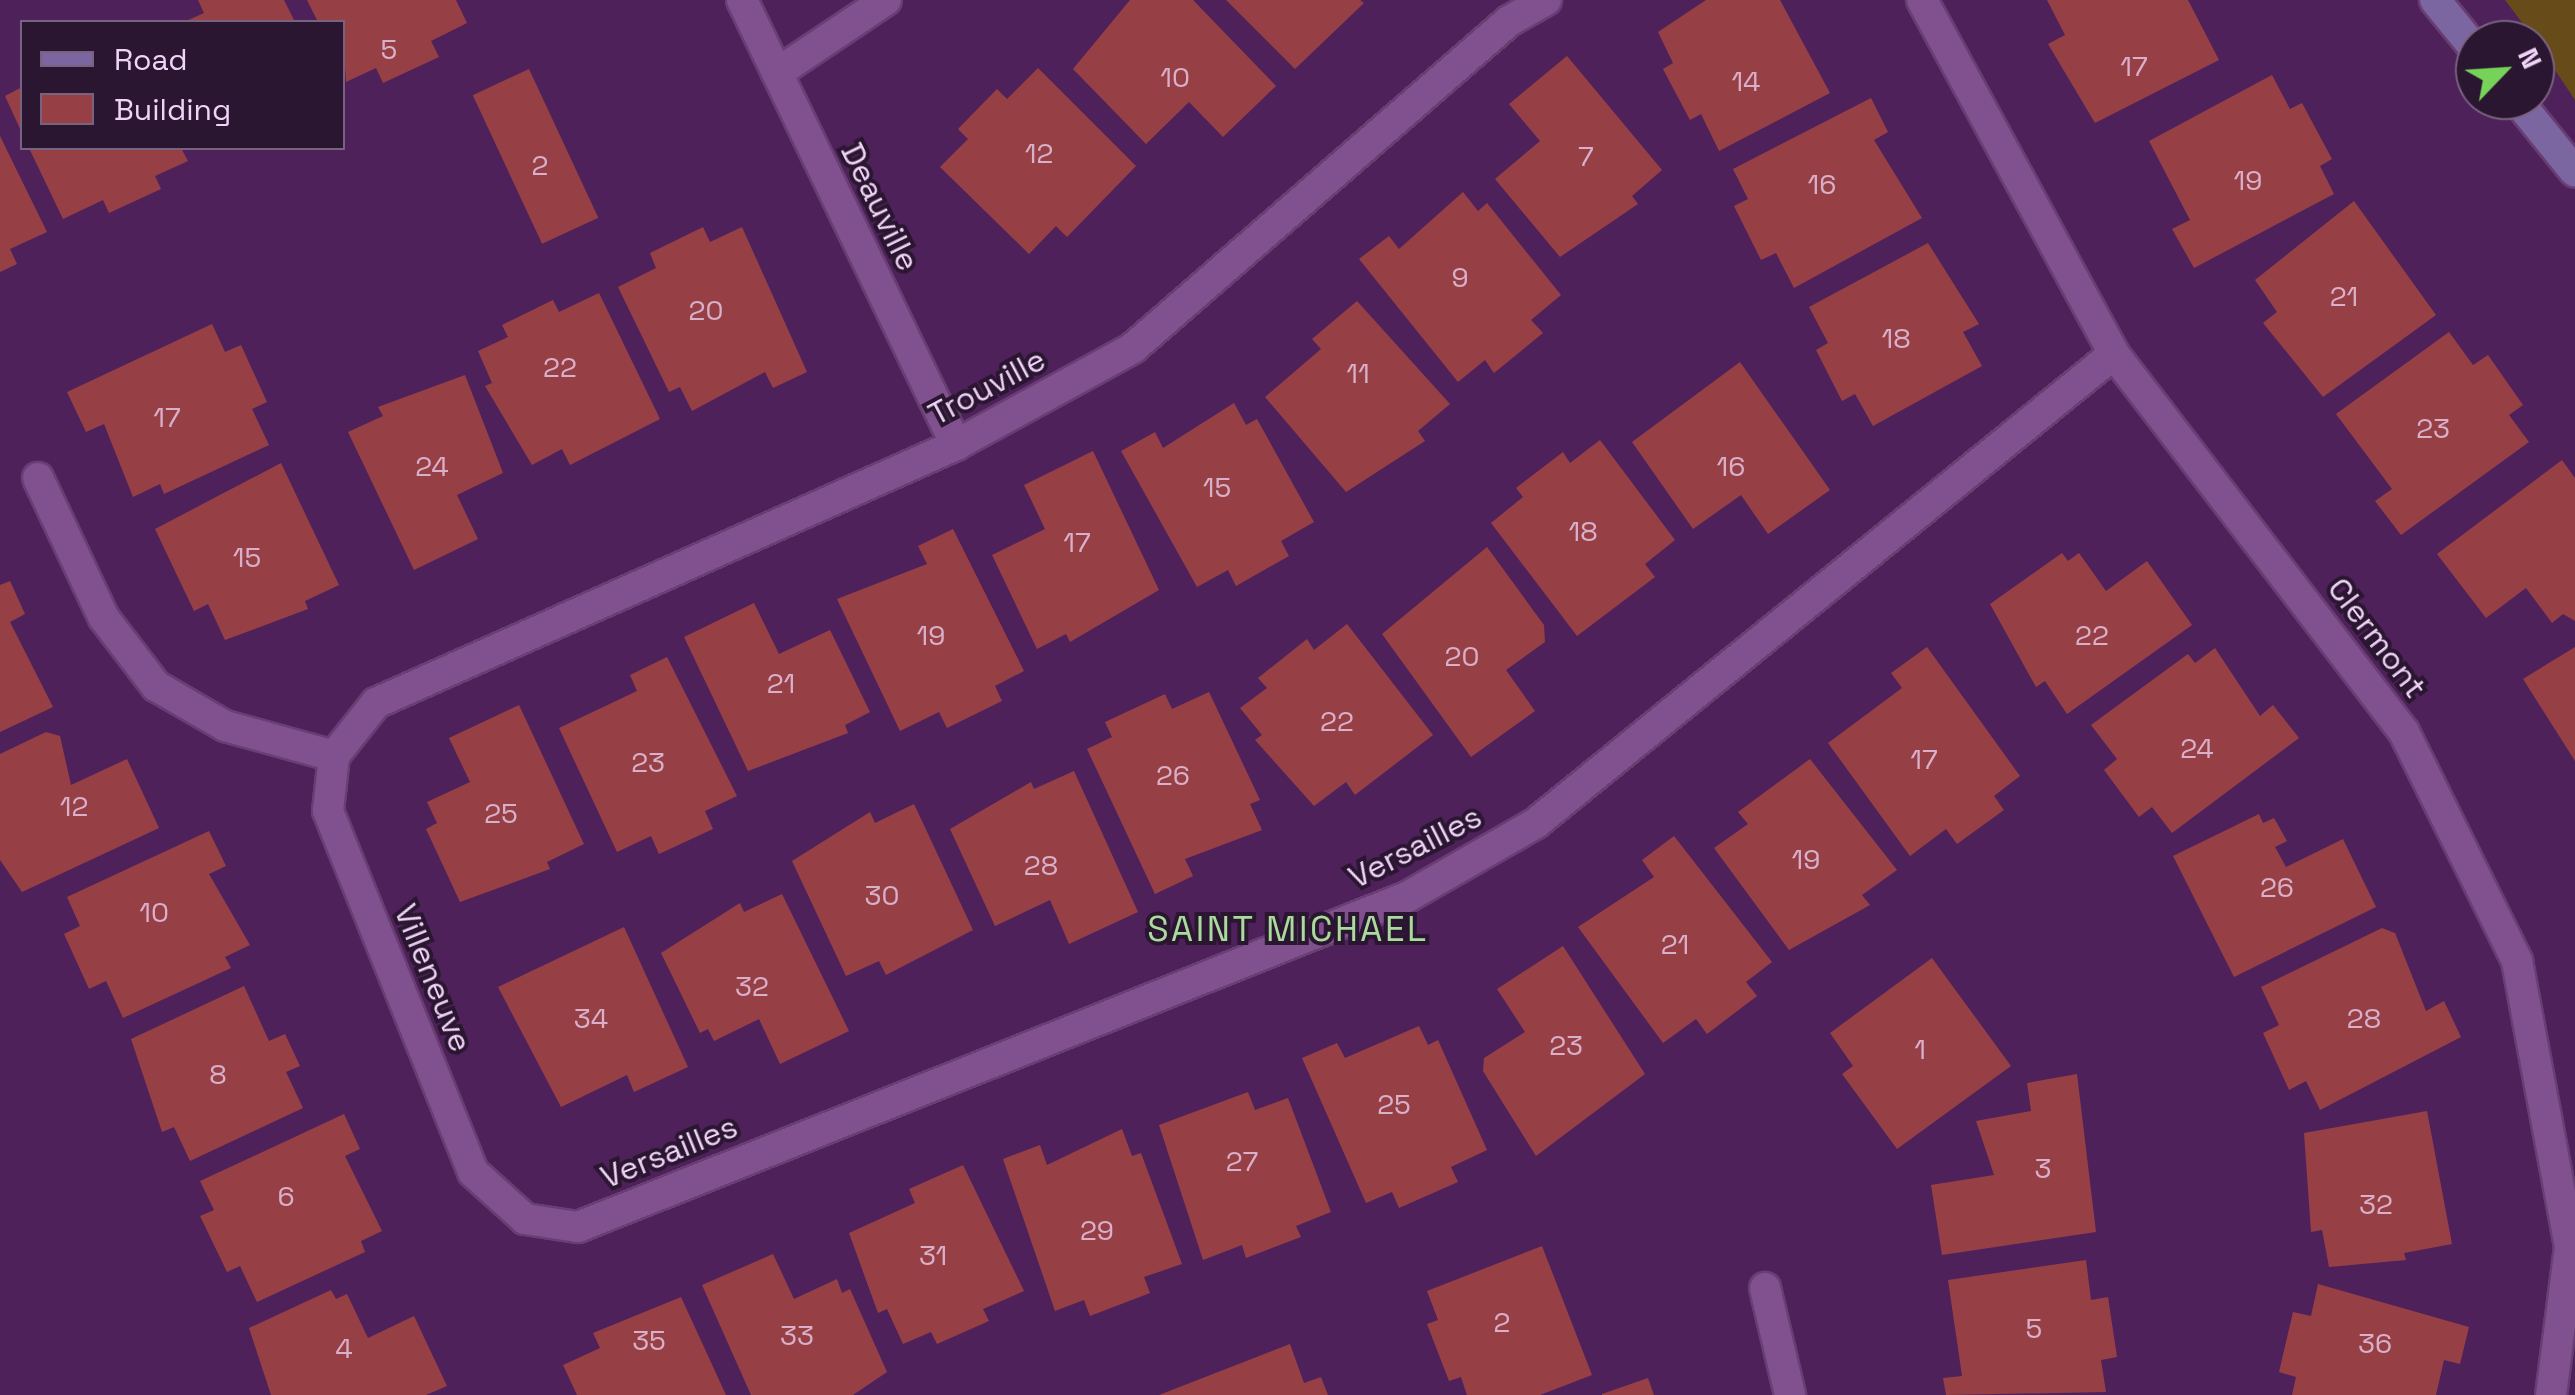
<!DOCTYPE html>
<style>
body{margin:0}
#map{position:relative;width:2575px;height:1395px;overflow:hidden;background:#4f215b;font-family:"Space Grotesk",sans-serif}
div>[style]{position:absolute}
.green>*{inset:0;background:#674b18}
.building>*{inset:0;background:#964045;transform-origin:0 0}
.roads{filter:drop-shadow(2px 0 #683e73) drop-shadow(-2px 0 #683e73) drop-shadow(0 2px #683e73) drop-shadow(0 -2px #683e73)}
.lane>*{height:30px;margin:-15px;padding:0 15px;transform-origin:15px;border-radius:15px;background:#81518f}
.street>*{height:30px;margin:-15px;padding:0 15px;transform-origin:15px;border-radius:15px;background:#81518f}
.secondary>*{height:30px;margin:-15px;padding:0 15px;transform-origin:15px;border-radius:15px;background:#7c66a2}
span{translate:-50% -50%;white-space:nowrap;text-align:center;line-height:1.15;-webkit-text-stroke:8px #2a1630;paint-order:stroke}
.number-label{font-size:28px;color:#d9afca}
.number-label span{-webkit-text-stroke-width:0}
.street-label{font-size:32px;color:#efd4f7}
.neighbourhood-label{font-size:35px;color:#aadb9c;letter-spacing:2.5px}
.legend{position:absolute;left:20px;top:20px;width:325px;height:130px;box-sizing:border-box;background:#2a1630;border:2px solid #796280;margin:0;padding:12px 18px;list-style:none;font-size:30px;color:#efd4f7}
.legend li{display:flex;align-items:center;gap:20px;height:50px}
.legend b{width:50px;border:2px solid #796280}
.north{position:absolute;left:2455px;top:20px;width:100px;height:100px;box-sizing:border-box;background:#2a1630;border:2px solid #796280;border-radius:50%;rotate:65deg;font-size:28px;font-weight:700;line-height:40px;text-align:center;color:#efd4f7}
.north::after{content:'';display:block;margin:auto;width:35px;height:45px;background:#77d259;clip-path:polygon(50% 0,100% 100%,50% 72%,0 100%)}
</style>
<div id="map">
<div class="green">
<div style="clip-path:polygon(2505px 0,2575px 0,2575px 100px,2535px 40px)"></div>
</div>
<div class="building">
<div style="clip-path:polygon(198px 0,284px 0,295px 22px,184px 22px,204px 13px)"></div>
<div style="clip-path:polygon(307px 0,456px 0,467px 23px,431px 41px,439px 57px,383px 83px,376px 68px,346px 82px,342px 22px,318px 22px)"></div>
<div style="clip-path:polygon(1130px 0,1193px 0,1276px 86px,1223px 137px,1189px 102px,1146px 144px,1073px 69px)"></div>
<div style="clip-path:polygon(1226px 0,1360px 0,1364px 3px,1295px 69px)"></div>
<div style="clip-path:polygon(1706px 0,1780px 0,1830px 93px,1719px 151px,1701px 114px,1690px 120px,1663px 69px,1673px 63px,1658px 32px)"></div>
<div style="clip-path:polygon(2047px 0,2188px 0,2219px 60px,2095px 123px,2048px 44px,2065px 35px)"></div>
<div style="clip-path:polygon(1567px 56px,1662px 170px,1632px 196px,1638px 204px,1560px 257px,1495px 179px,1540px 141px,1509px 104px)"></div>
<div style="clip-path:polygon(1038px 68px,1136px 166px,1067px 237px,1056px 226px,1029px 254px,940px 167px,968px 139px,958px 129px,997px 89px,1007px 99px)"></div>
<div style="left:529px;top:69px;width:164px;height:62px;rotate:65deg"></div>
<div style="clip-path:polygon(2272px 75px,2290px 109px,2302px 103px,2332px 159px,2320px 166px,2334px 194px,2194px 268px,2172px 229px,2190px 220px,2149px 141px)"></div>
<div style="clip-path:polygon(22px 87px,22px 133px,5px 96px)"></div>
<div style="clip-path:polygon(1871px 98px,1888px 132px,1874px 140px,1922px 218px,1794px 288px,1776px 253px,1761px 260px,1734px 206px,1748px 199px,1733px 169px)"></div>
<div style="clip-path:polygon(0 136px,47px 232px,10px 249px,17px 264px,0 272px)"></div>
<div style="clip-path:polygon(29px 148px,181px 148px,188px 161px,155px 176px,161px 189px,109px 213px,103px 200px,63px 219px)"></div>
<div style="clip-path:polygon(1463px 192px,1478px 211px,1487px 203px,1561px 295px,1531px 320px,1543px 333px,1494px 373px,1485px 360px,1458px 382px,1359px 259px,1389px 236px,1399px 249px)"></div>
<div style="clip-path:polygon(2354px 201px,2436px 315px,2323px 397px,2263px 323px,2277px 312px,2255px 280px)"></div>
<div style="clip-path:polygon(703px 227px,710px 242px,742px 227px,807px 372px,773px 388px,765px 372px,692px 411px,680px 387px,669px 392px,618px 287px,656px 268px,650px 253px)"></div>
<div style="clip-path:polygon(1928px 243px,1979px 324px,1963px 332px,1982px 366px,1873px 426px,1855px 394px,1842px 401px,1816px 350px,1828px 343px,1809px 307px)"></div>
<div style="clip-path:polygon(599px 293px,660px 419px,570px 465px,562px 449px,532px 465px,485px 386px,492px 383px,478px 351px,508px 337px,502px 325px,553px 300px,559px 312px)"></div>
<div style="clip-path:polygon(1357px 301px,1450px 404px,1418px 431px,1425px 441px,1346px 492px,1265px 397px,1321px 349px,1312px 339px)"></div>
<div style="clip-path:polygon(212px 324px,225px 352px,241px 345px,267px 402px,252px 409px,269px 445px,164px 494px,160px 484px,133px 497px,104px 424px,86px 432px,67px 392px)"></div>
<div style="clip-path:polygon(2449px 332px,2473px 365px,2488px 355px,2523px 405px,2509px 415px,2529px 442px,2401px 535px,2375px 501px,2392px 489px,2336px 414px)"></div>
<div style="clip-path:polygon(1740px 362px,1830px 490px,1768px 534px,1741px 495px,1693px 529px,1632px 442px)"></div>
<div style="clip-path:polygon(465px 375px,503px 473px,457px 495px,478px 539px,414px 570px,348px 432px,383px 416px,378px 407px)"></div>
<div style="clip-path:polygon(1234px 403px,1246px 425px,1257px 419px,1314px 522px,1281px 541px,1289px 556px,1236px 586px,1228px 570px,1197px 587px,1121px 451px,1155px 432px,1163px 448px)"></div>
<div style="clip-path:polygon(1600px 440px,1675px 540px,1645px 564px,1655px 577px,1577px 636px,1491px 523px,1523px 497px,1516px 488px,1563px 452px,1570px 463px)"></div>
<div style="clip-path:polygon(1093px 451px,1159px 590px,1070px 642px,1066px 634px,1037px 649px,992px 555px,1045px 529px,1024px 485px)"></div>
<div style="clip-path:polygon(2562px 460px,2575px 478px,2575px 621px,2563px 614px,2552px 623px,2526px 588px,2486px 618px,2437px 554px)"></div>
<div style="clip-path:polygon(281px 463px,339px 585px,305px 601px,308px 609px,225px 640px,208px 604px,194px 611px,155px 529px)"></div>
<div style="clip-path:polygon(953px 529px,1024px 671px,995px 686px,1002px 701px,947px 728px,939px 712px,900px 731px,837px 599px,927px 564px,918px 546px)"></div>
<div style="clip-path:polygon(1487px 547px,1544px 625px,1545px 642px,1506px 670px,1535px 711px,1471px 757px,1382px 634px)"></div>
<div style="clip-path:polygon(2062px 553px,2068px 561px,2079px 553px,2106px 591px,2147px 561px,2192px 625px,2067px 714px,2045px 681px,2036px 687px,1990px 604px)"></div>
<div style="clip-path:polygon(10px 581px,25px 614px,10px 622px,53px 707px,0 732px,0 585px)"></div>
<div style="clip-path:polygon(754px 603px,779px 654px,830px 630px,870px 712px,845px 725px,848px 733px,748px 771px,684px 637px)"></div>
<div style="clip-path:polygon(1347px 624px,1433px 735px,1355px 795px,1346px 782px,1314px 806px,1255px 740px,1262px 735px,1240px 708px,1267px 688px,1258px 678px,1307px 639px,1314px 650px)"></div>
<div style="clip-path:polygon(1927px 647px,2020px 776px,1994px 796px,2004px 810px,1957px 844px,1946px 829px,1910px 856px,1828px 743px,1902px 688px,1891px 673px)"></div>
<div style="clip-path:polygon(2575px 647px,2575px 761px,2523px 679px)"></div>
<div style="clip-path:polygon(2215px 648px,2260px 716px,2273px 705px,2299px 738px,2172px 833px,2152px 807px,2139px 817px,2104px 770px,2117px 759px,2091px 725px,2188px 654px,2195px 663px)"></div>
<div style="clip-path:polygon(667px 657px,737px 796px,705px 811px,713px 829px,659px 854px,651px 836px,617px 852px,559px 728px,637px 691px,630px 675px)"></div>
<div style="clip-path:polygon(1209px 692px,1260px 800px,1250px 804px,1262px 830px,1185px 859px,1193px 876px,1155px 894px,1087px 749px,1112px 737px,1105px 722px,1165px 694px,1172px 709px)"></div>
<div style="clip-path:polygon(519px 705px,584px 844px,547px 862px,550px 869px,460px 902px,426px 829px,437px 823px,427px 802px,470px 782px,449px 738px)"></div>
<div style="clip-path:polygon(46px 732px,60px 736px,71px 785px,127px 759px,159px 828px,22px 892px,0 860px,0 754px)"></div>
<div style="clip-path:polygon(1810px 759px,1897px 870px,1862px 895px,1870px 905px,1789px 950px,1714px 848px,1748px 824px,1738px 812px)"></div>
<div style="clip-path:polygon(1074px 771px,1138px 912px,1069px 944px,1050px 900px,995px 926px,950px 829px,1031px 782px,1034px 789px)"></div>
<div style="clip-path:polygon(914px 804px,973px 930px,886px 975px,879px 961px,846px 976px,792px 861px,870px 812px,875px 823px)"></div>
<div style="clip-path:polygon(2259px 814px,2263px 823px,2274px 818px,2287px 841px,2275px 847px,2286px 867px,2343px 839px,2376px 907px,2234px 977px,2173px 856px)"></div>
<div style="clip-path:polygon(209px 831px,226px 866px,209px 874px,250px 945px,225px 957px,231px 968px,123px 1018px,106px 981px,89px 989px,64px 934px,80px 926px,67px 897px)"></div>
<div style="clip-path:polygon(1674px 836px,1772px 962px,1746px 982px,1757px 996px,1707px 1034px,1696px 1019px,1663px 1043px,1578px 927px,1654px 877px,1642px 860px)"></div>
<div style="clip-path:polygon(782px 894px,849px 1031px,780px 1064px,759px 1019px,714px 1041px,708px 1029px,700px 1033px,661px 953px,740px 903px,744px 912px)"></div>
<div style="clip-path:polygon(624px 927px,688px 1067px,634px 1092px,627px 1075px,561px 1107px,498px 987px)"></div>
<div style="clip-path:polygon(2382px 928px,2395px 933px,2426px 1011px,2444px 1001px,2461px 1037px,2320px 1110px,2306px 1081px,2289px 1090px,2263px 1033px,2279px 1025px,2261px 987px)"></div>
<div style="clip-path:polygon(1563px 946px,1645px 1074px,1536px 1156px,1483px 1071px,1484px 1058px,1525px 1032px,1497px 989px)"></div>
<div style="clip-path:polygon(1932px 958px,2011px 1066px,1897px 1149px,1842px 1074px,1853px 1066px,1830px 1033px)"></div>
<div style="clip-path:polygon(244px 986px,269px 1041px,285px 1034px,300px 1066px,286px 1072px,303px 1108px,190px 1161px,174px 1127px,162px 1132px,131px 1039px)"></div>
<div style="clip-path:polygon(1419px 1026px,1428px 1045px,1438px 1040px,1487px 1150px,1451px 1167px,1458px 1182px,1399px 1208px,1392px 1192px,1366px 1203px,1302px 1058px,1337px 1043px,1345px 1058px)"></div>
<div style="clip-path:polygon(2077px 1074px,2096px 1232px,1942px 1255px,1931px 1185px,1994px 1175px,1976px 1121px,2031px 1111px,2027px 1083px)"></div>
<div style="clip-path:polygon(1248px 1092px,1255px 1110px,1288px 1098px,1331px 1212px,1296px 1226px,1301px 1237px,1246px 1258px,1242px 1245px,1203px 1260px,1159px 1125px)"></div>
<div style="clip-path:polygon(2427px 1111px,2452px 1244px,2404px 1253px,2406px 1260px,2329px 1267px,2322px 1230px,2311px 1232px,2304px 1133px)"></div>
<div style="clip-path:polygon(344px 1114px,360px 1149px,345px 1156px,382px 1231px,361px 1241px,365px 1252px,257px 1302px,240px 1266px,227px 1272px,200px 1216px,214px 1210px,200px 1181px)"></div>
<div style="clip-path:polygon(1122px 1129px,1132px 1156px,1141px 1153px,1182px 1264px,1144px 1277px,1150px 1293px,1090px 1316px,1084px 1300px,1055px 1311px,1003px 1159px,1040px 1145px,1047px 1165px)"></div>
<div style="clip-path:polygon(963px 1165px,1024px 1291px,983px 1309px,989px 1321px,937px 1344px,931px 1332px,903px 1344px,887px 1309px,878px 1313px,849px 1233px,915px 1203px,909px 1189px)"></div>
<div style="clip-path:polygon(1542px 1246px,1592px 1375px,1540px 1395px,1467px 1395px,1461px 1377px,1449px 1381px,1427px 1324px,1438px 1320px,1427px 1291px)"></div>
<div style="clip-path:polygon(773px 1254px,794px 1299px,837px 1279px,842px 1293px,850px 1289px,887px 1372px,853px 1395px,751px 1395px,702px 1285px)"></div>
<div style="clip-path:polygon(2086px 1260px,2091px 1300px,2108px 1297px,2117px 1357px,2101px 1360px,2106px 1392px,1946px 1395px,1943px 1378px,1962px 1376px,1948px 1280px)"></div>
<div style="clip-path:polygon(2318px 1284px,2469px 1327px,2460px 1364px,2444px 1360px,2436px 1395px,2292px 1395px,2296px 1377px,2279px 1372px,2293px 1312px,2311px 1316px)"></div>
<div style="clip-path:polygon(331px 1290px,336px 1299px,347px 1294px,368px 1338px,414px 1316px,447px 1386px,426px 1395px,271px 1395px,249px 1328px)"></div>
<div style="clip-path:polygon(681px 1297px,726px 1395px,577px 1395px,563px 1365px,600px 1348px,593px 1333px)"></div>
<div style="clip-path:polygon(1290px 1344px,1304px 1383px,1321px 1377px,1328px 1395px,1159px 1395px)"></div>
<div style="clip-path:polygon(1648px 1378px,1654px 1395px,1602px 1395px,1602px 1394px)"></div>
</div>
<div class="roads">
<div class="lane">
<div style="left:38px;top:478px;width:155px;rotate:64.8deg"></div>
<div style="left:104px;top:618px;width:86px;rotate:52.6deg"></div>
<div style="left:156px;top:686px;width:80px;rotate:30.1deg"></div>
<div style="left:225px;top:726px;width:113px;rotate:15.4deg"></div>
</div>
<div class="street">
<div style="left:742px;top:0;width:494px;rotate:64.3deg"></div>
<div style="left:1546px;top:0;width:43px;rotate:150.4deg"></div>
<div style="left:1509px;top:21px;width:498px;rotate:139deg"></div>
<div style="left:1133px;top:348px;width:202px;rotate:151.3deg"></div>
<div style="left:956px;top:445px;width:635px;rotate:156.02deg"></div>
<div style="left:376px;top:703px;width:68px;rotate:128.4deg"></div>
<div style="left:334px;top:756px;width:55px;rotate:96.2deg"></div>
<div style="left:328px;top:811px;width:389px;rotate:68.1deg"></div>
<div style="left:473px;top:1172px;width:70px;rotate:42.1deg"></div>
<div style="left:525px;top:1219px;width:54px;rotate:8.6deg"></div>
<div style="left:578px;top:1227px;width:892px;rotate:-21.71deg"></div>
<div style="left:1407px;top:897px;width:149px;rotate:-29.8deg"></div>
<div style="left:1536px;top:823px;width:744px;rotate:-39.06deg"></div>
<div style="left:1922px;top:0;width:403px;rotate:61.5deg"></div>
<div style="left:2114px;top:354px;width:476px;rotate:52.5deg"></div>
<div style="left:2404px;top:732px;width:255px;rotate:63.7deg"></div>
<div style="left:2517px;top:961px;width:291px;rotate:79.5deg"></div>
<div style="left:2570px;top:1247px;width:149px;rotate:97.3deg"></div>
<div style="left:777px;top:73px;width:131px;rotate:-33.8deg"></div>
<div style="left:1765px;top:1288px;width:110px;rotate:76.8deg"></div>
</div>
<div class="secondary">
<div style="left:2435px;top:0;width:63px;rotate:50.8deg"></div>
<div style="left:2517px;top:100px;width:92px;rotate:51.1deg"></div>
</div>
</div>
<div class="number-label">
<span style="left:389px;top:49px">5</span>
<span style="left:2134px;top:66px">17</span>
<span style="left:1175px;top:77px">10</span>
<span style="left:1746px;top:81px">14</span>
<span style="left:1039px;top:153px">12</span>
<span style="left:1586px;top:156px">7</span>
<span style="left:540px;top:165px">2</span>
<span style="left:2248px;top:180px">19</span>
<span style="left:1822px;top:184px">16</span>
<span style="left:1460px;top:277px">9</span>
<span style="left:2344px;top:296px">21</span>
<span style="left:706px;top:310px">20</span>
<span style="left:1896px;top:338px">18</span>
<span style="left:560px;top:367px">22</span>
<span style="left:1358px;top:373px">11</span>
<span style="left:167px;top:417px">17</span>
<span style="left:2433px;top:428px">23</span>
<span style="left:432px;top:466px">24</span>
<span style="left:1731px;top:466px">16</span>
<span style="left:1217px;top:487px">15</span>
<span style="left:1583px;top:531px">18</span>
<span style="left:1077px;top:542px">17</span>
<span style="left:247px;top:557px">15</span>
<span style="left:931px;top:635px">19</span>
<span style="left:2092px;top:635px">22</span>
<span style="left:1462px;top:656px">20</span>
<span style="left:781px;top:683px">21</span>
<span style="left:1337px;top:721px">22</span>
<span style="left:2197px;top:748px">24</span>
<span style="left:1924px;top:759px">17</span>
<span style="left:648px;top:762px">23</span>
<span style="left:1173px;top:775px">26</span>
<span style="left:74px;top:806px">12</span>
<span style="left:501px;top:813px">25</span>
<span style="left:1806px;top:859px">19</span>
<span style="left:1041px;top:865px">28</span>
<span style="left:2277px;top:887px">26</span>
<span style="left:882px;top:895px">30</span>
<span style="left:154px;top:912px">10</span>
<span style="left:1675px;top:944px">21</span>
<span style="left:752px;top:986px">32</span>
<span style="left:591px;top:1018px">34</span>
<span style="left:2364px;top:1018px">28</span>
<span style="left:1566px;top:1045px">23</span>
<span style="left:1920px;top:1049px">1</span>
<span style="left:218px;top:1074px">8</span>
<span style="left:1394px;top:1104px">25</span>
<span style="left:1242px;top:1161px">27</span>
<span style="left:2043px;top:1168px">3</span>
<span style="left:286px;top:1196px">6</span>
<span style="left:2376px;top:1204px">32</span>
<span style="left:1097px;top:1230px">29</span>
<span style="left:933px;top:1255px">31</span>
<span style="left:1502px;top:1322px">2</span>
<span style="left:2034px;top:1328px">5</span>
<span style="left:797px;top:1335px">33</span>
<span style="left:649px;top:1340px">35</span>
<span style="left:2375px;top:1343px">36</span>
<span style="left:344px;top:1348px">4</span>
</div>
<div class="street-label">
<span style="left:880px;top:207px;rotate:64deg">Deauville</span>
<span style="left:987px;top:387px;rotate:-28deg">Trouville</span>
<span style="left:2377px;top:638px;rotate:53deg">Clermont</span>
<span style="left:1415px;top:847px;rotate:-27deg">Versailles</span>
<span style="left:433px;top:978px;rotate:68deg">Villeneuve</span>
<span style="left:669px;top:1152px;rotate:-22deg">Versailles</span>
</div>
<div class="neighbourhood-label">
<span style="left:1288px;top:929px">SAINT MICHAEL</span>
</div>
<ul class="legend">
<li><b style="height:12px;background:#7c66a2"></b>Road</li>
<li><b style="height:28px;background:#964045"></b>Building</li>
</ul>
<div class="north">N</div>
</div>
